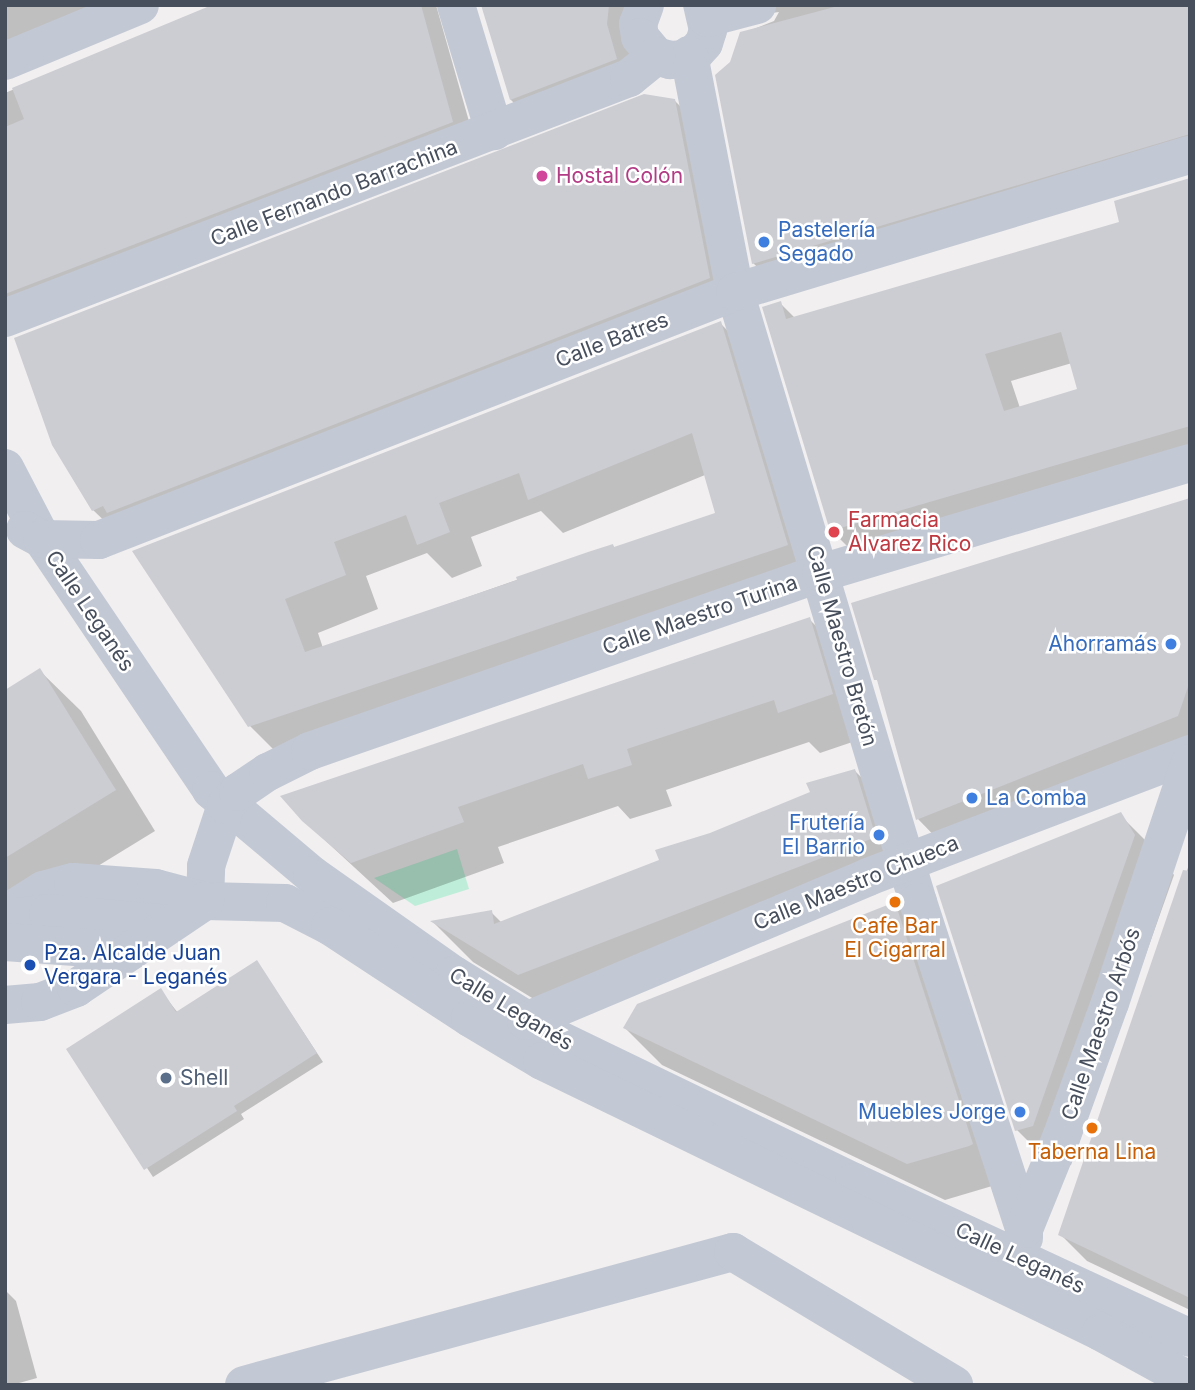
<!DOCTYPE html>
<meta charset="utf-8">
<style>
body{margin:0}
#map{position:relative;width:1195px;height:1390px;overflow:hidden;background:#f1efef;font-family:Inter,sans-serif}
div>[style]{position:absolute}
.green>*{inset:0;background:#beeeda}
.shadow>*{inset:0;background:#0003}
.building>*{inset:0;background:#cccdd3}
.minor>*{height:38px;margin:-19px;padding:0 19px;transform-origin:19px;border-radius:19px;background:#c2c8d4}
.dots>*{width:19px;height:19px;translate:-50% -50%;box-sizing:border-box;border:4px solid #fff;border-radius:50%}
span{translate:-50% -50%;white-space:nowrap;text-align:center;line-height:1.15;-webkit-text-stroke:5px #fff;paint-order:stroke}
.hotel-label{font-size:21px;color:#b23c85}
.left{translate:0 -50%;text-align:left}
.street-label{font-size:21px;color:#474e5c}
.shop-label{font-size:21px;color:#366cbe}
.right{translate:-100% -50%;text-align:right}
.health-label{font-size:21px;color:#be3a42}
.food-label{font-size:21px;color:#c56008}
.transit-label{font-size:21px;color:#164399}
.service-label{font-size:21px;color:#4e5e75}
.frame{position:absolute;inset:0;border:7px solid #474e5c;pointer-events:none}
</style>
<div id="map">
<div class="green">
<div style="clip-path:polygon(457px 849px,469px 889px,415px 906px,374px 878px)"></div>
</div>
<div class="shadow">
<div style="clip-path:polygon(5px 5px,151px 5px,5px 65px)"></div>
<div style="clip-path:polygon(218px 5px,436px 5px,476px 146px,5px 330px,5px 93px)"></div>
<div style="clip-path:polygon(483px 5px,639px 5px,634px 53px,538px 127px,511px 100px)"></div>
<div style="clip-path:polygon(756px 5px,1190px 5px,1190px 167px,781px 290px,753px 263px,731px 63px,741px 34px,774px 21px,779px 12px,765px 14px)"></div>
<div style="clip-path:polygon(674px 100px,696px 122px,730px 299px,115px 531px,93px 510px)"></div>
<div style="clip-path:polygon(evenodd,1190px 180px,1190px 461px,858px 557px,831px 530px,780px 303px,795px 318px,1121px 223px,1190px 180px,1072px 363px,1079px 391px,1020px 408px,1011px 381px,1072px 363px)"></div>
<div style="clip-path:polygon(evenodd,720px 323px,754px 357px,821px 579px,284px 760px,250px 726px,134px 552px,720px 323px,705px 475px,717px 514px,615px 548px,613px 546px,323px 648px,318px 633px,378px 609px,366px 576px,427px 553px,452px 578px,482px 566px,471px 537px,541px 511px,563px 533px,705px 475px)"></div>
<div style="clip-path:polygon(1190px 500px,1190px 758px,951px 853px,918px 819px,880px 683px,876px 679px)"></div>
<div style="clip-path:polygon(809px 619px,850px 660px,873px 735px,820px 753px,809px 742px,666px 790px,672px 806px,630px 819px,618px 806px,498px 847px,504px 863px,393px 903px,303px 820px)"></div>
<div style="clip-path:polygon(40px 671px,81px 711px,155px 831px,5px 923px,5px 692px)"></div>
<div style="clip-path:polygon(855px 771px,896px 812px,915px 877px,560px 1015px,473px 962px,434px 923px,491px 912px,502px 923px,661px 861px,711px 835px,812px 793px)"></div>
<div style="clip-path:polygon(1120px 815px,1159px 854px,1174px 875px,1071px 1165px,1056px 1169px,1017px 1130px)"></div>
<div style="clip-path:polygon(1190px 862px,1190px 1310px,1087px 1261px,1060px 1234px)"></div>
<div style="clip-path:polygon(895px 904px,931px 941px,1009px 1181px,945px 1200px,662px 1065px,625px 1028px)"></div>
<div style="clip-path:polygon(257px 962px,323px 1062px,241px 1114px,244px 1119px,153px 1177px,69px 1050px,161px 991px,178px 1013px)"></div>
<div style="clip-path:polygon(5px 1290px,16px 1301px,37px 1378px,12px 1385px,5px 1385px)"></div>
</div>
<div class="building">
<div style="clip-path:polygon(212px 5px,421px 5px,453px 122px,5px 294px,5px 127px,24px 119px,12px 88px)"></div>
<div style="clip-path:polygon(481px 5px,609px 5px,607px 24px,617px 59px,510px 100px)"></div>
<div style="clip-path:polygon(842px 5px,1190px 5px,1190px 134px,752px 264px,715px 75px,730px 62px,740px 32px)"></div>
<div style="clip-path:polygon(644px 94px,675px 99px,710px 278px,107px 513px,103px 506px,92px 511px,52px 445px,14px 338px)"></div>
<div style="clip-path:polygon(evenodd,1190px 178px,1190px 426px,830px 531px,762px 307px,781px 301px,786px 319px,1119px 222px,1114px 201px,1190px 178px,1061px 332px,1077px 389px,1004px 411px,985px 354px,1061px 332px)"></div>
<div style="clip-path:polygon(evenodd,721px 321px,788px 545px,248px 727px,132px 551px,721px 321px,692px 433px,715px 513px,614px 547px,613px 544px,588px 552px,516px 577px,517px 580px,305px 652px,285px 599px,346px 575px,334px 542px,406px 515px,417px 545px,450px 532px,439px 503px,519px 473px,528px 500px,692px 433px)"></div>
<div style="clip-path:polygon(1190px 498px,1190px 681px,1178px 716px,916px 820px,877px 680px,874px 680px,851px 603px)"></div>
<div style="clip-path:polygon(810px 617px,833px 694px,778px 713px,774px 700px,627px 749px,632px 765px,588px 779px,583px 764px,458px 807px,464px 822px,351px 863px,302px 821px,280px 796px)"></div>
<div style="clip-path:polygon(40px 668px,116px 790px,5px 858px,5px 690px)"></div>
<div style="clip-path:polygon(855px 769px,876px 837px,518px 975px,430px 921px,492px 910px,494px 924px,659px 860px,655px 850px,710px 833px,810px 792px,806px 783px)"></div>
<div style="clip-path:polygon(1121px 812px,1135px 835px,1033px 1126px,1015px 1131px,936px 886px)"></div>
<div style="clip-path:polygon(1183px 870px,1190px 871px,1190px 1298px,1058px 1235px)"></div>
<div style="clip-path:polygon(895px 902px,973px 1144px,969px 1146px,907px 1164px,623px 1028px,637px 1004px)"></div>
<div style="clip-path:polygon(257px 960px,317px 1053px,234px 1106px,237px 1111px,144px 1170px,66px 1049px,161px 988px,176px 1012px)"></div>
</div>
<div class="minor">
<div style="left:456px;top:5px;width:132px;rotate:73.2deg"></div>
<div style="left:645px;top:5px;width:20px;rotate:110deg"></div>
<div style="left:638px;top:24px;width:13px;rotate:81deg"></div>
<div style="left:640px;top:37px;width:25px;rotate:50deg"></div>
<div style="left:656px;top:56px;width:15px;rotate:16deg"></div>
<div style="left:670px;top:60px;width:13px;rotate:-4deg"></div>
<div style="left:683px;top:59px;width:13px;rotate:-27deg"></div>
<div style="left:695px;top:53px;width:13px;rotate:-48deg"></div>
<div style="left:704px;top:43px;width:14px;rotate:-73deg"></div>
<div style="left:708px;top:30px;width:26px;rotate:-103deg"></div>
<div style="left:707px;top:18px;width:52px;rotate:-14.6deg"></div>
<div style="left:689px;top:55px;width:241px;rotate:79deg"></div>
<div style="left:735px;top:292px;width:637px;rotate:73.3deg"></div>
<div style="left:918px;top:902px;width:344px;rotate:72deg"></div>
<div style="left:5px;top:61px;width:146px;rotate:-22.5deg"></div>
<div style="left:5px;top:318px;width:669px;rotate:-21.04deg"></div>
<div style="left:629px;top:78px;width:35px;rotate:-39deg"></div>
<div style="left:5px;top:468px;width:80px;rotate:62.5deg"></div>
<div style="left:42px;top:539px;width:303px;rotate:56deg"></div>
<div style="left:211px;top:790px;width:132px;rotate:40.1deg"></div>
<div style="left:312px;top:875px;width:174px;rotate:35.2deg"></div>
<div style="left:454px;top:975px;width:122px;rotate:31.6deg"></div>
<div style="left:558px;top:1039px;width:329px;rotate:25.8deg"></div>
<div style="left:854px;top:1182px;width:370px;rotate:24.9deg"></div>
<div style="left:25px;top:530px;width:19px;rotate:28deg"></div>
<div style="left:42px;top:539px;width:57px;rotate:1deg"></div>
<div style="left:99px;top:540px;width:683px;rotate:-21.3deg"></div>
<div style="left:735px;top:292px;width:475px;rotate:-16.8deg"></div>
<div style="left:205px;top:901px;width:35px;rotate:-88deg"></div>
<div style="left:206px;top:866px;width:64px;rotate:-71.8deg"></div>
<div style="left:226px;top:805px;width:18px;rotate:-47deg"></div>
<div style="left:238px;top:792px;width:36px;rotate:-34deg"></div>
<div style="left:268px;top:772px;width:47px;rotate:-26.6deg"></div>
<div style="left:310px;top:751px;width:541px;rotate:-19.21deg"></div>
<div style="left:821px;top:573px;width:385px;rotate:-16.6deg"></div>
<div style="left:5px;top:914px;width:45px;rotate:-32.3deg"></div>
<div style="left:43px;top:890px;width:31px;rotate:-15deg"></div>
<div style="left:73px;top:882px;width:83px;rotate:4.1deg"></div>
<div style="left:156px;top:888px;width:51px;rotate:14.9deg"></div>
<div style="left:205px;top:901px;width:80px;rotate:1.4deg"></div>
<div style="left:285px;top:903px;width:51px;rotate:27.1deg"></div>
<div style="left:330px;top:926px;width:168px;rotate:33.3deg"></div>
<div style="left:470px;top:1018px;width:84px;rotate:30.8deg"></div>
<div style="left:542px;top:1061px;width:621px;rotate:25.86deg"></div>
<div style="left:1101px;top:1332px;width:102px;rotate:28.8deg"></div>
<div style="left:5px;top:918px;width:43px;rotate:-6.6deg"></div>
<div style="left:48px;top:913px;width:121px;rotate:5.2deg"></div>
<div style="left:5px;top:942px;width:126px;rotate:4.1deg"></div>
<div style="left:5px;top:1005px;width:35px;rotate:-5deg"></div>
<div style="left:40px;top:1002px;width:39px;rotate:-21deg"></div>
<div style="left:76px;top:988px;width:156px;rotate:-34deg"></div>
<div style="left:526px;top:1021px;width:371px;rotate:-22.8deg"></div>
<div style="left:868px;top:877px;width:345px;rotate:-20.9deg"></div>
<div style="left:1024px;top:1238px;width:9px;rotate:-90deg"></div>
<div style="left:1024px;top:1229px;width:98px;rotate:-67.9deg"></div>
<div style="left:1061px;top:1138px;width:144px;rotate:-70.1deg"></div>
<div style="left:1110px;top:1003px;width:253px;rotate:-71.6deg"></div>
<div style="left:244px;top:1385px;width:507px;rotate:-15.22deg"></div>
<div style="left:733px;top:1252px;width:258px;rotate:31deg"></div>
</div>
<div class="dots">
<div style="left:542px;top:176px;background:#d1479c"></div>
<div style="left:764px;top:242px;background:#3f7fe0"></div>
<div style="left:834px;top:532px;background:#e0444e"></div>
<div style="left:1171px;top:644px;background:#3f7fe0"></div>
<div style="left:972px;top:798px;background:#3f7fe0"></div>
<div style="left:879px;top:835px;background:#3f7fe0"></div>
<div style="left:895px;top:902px;background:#e8710a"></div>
<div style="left:30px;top:965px;background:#1a4fb4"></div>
<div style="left:166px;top:1078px;background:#5c6f8a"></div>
<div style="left:1020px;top:1112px;background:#3f7fe0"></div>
<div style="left:1092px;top:1128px;background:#e8710a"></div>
</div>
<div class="hotel-label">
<span class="left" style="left:556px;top:176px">Hostal Colón</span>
</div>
<div class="street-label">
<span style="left:334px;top:193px;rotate:-21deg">Calle Fernando Barrachina</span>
<span style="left:612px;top:340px;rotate:-21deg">Calle Batres</span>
<span style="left:90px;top:611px;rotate:56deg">Calle Leganés</span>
<span style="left:700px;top:615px;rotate:-19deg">Calle Maestro Turina</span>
<span style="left:842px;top:646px;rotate:74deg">Calle Maestro Bretón</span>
<span style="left:856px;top:883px;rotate:-22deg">Calle Maestro Chueca</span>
<span style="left:511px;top:1009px;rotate:31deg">Calle Leganés</span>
<span style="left:1101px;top:1024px;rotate:-71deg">Calle Maestro Arbós</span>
<span style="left:1020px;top:1258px;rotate:25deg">Calle Leganés</span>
</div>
<div class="shop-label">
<span class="left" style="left:778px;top:242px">Pastelería<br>Segado</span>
<span class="right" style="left:1157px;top:644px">Ahorramás</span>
<span class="left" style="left:986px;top:798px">La Comba</span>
<span class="right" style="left:865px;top:835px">Frutería<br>El Barrio</span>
<span class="right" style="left:1006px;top:1112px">Muebles Jorge</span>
</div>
<div class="health-label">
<span class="left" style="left:848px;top:532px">Farmacia<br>Alvarez Rico</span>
</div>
<div class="food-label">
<span style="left:895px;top:938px">Cafe Bar<br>El Cigarral</span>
<span style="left:1092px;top:1152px">Taberna Lina</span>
</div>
<div class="transit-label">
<span class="left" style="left:44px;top:965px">Pza. Alcalde Juan<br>Vergara - Leganés</span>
</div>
<div class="service-label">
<span class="left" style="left:180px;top:1078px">Shell</span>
</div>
<div class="frame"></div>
</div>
